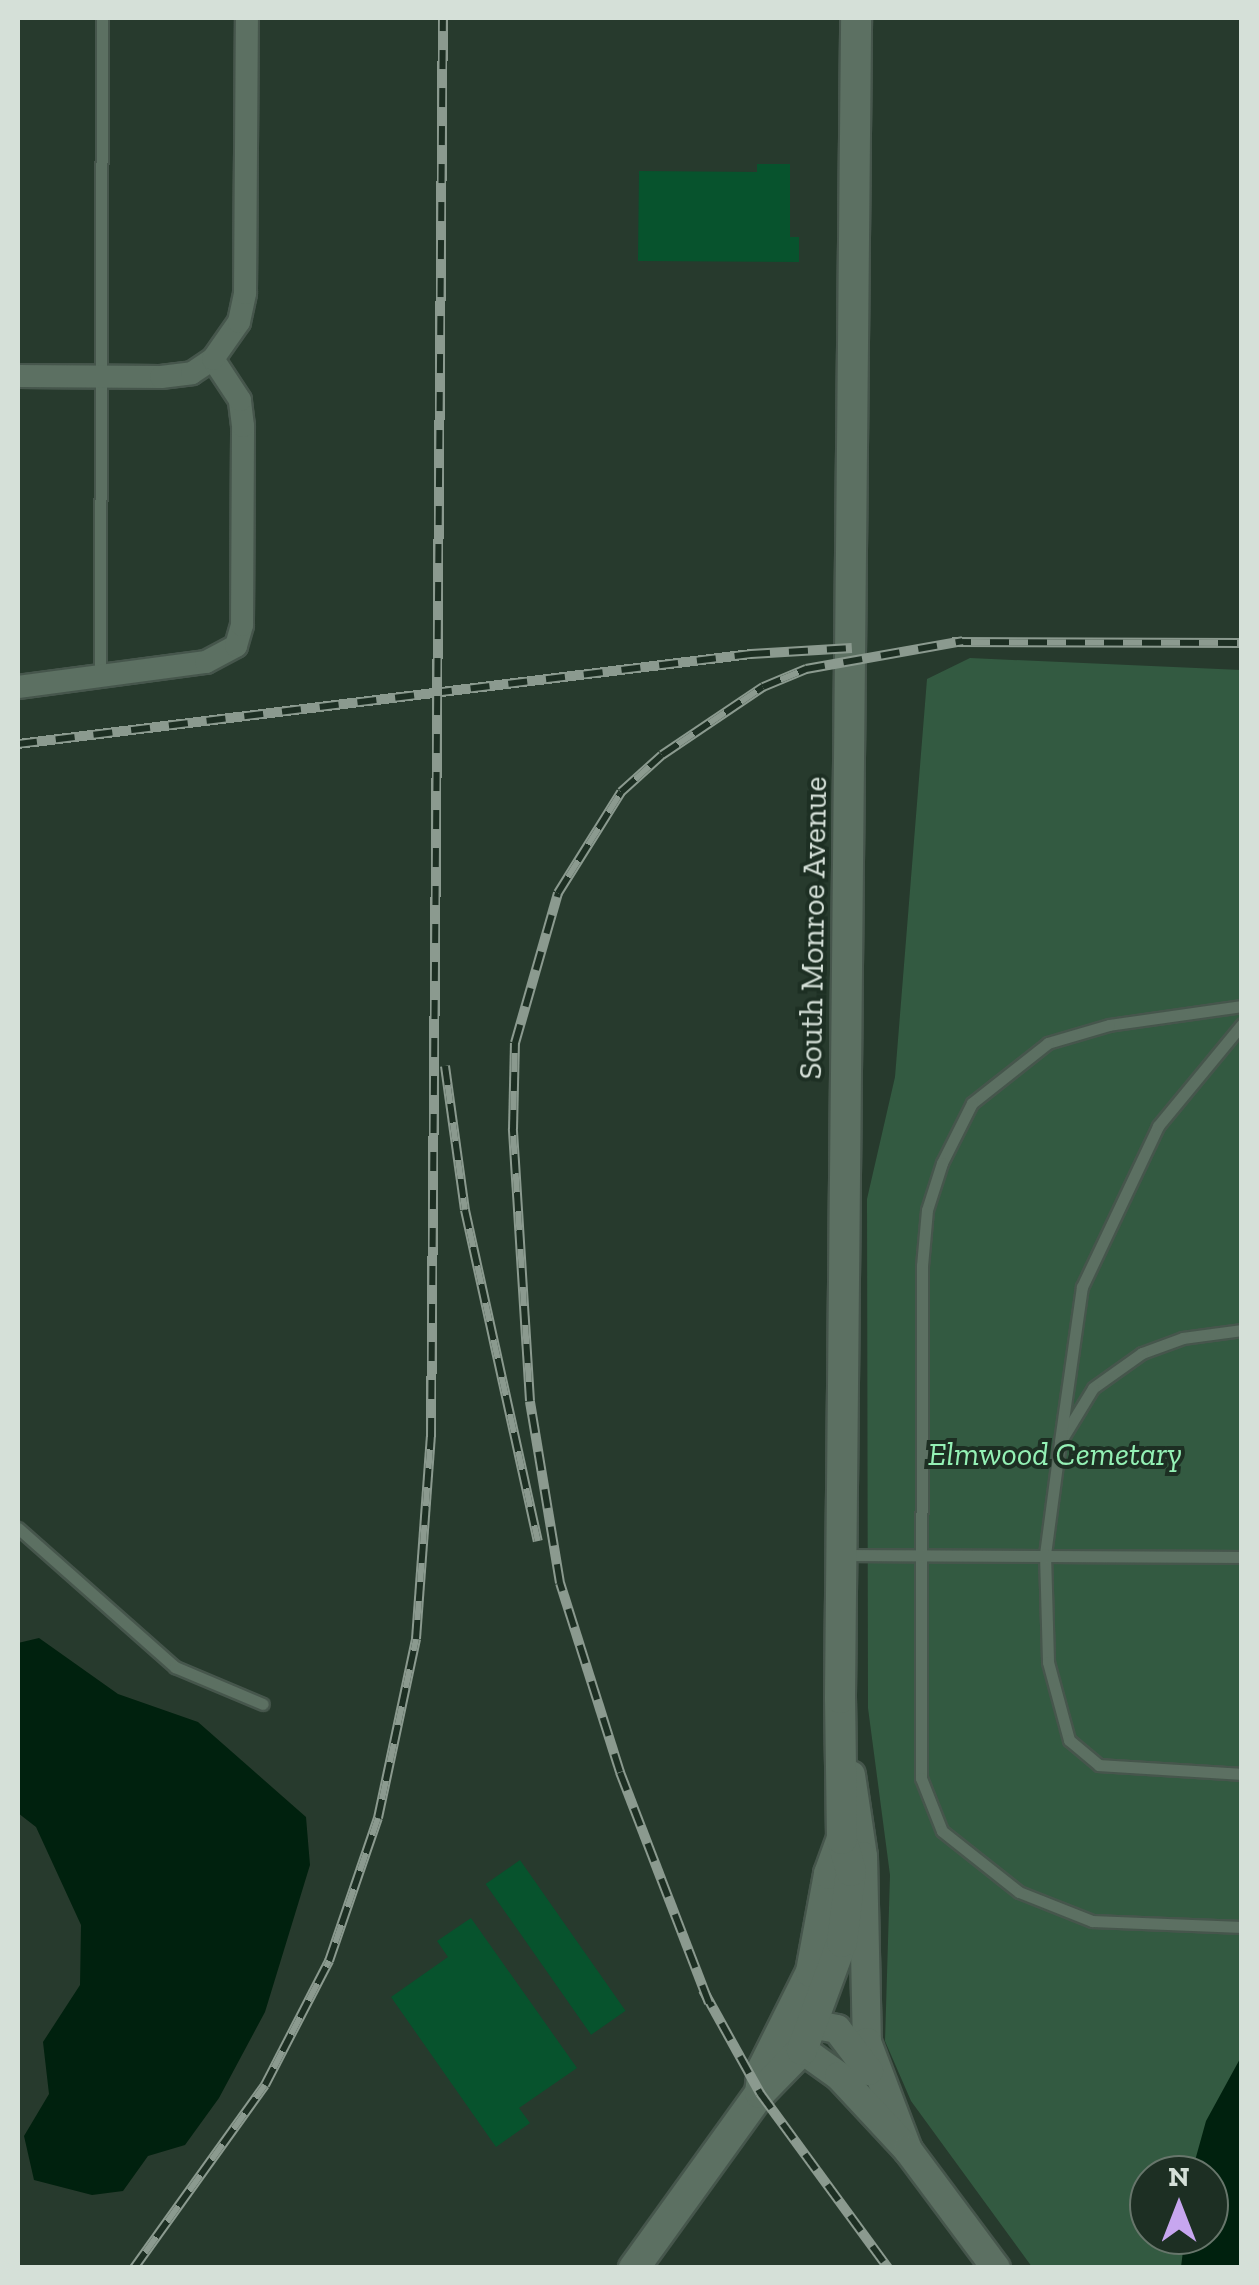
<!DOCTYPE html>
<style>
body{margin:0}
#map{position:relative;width:1259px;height:2285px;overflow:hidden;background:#273a2d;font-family:"Zilla Slab",serif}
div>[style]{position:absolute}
.green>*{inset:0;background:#335a41}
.water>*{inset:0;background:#00210e}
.building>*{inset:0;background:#07532d;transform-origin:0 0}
.roads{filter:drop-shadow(2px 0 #46564c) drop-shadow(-2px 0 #46564c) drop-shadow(0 2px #46564c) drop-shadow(0 -2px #46564c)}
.service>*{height:11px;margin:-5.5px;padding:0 5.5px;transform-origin:5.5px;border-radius:5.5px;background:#5c7062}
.minor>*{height:22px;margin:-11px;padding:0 11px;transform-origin:11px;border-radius:11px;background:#5c7062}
.tertiary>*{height:28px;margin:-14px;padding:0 14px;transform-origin:14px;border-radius:14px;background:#5c7062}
.secondary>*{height:30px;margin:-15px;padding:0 15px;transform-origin:15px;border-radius:15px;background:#5c7062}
.rail>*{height:10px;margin-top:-5px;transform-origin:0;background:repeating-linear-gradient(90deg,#1d2f23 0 19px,#8b9a8f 0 38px);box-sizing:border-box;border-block:2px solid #8b9a8f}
span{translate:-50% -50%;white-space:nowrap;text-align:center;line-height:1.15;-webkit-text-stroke:8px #1d2f23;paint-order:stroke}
.street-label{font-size:32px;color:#d5e0d8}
.park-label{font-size:32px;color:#94f1b5;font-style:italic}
.frame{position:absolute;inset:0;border:20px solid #d5e0d8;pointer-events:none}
.north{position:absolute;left:1129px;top:2155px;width:100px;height:100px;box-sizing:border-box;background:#1d2f23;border:2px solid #67766b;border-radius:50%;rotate:0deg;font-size:28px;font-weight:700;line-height:40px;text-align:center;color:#d5e0d8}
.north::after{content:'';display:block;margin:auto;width:35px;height:45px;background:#c7a6ef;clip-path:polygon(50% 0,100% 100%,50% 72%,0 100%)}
</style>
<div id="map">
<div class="green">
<div style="clip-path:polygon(evenodd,970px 658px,1241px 670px,1241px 2267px,1032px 2267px,911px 2101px,885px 2041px,890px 1875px,868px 1708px,867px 1199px,895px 1077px,927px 679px,970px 658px,1149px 2175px,1209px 2175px,1209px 2235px,1149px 2235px,1149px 2175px)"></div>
</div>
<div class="water">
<div style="clip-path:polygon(39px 1638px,118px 1694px,198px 1722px,306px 1817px,310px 1865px,265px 2012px,219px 2098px,185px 2145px,148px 2156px,123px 2191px,92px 2195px,34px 2180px,24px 2136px,49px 2094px,43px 2042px,80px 1985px,81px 1925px,36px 1827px,18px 1813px,18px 1643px)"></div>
<div style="clip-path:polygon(1241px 2057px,1241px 2267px,1181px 2267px,1185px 2235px,1209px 2235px,1209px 2175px,1191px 2175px,1206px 2121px)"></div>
</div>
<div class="building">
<div style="clip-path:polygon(757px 164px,790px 164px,790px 237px,799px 237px,799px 262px,638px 261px,639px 171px,757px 172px)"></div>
<div style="left:520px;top:1860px;width:184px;height:42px;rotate:55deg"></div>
<div style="clip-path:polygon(471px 1918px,577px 2068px,519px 2108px,530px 2123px,496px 2147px,391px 1997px,448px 1957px,437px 1941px)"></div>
</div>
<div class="roads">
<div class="service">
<div style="left:100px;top:677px;width:659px;rotate:-89.83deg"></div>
<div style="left:1242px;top:1006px;width:134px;rotate:171.9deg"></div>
<div style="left:1109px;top:1025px;width:64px;rotate:163.6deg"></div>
<div style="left:1048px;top:1043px;width:97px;rotate:141.7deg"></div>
<div style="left:972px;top:1103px;width:67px;rotate:116.6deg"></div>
<div style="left:942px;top:1163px;width:49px;rotate:107.7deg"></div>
<div style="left:927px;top:1210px;width:56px;rotate:95.1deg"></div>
<div style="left:922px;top:1266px;width:512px;rotate:90.11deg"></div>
<div style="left:921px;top:1778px;width:57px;rotate:68.4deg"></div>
<div style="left:942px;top:1831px;width:98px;rotate:38.4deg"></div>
<div style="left:1019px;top:1892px;width:79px;rotate:21.7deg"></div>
<div style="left:1092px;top:1921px;width:150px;rotate:2.3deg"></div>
<div style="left:1242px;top:1330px;width:60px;rotate:172.3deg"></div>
<div style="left:1183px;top:1338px;width:44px;rotate:159.9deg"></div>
<div style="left:1142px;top:1353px;width:60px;rotate:144.5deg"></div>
<div style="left:1093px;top:1388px;width:63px;rotate:121.4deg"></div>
<div style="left:1060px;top:1442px;width:113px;rotate:97.6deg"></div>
<div style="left:1045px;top:1554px;width:108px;rotate:88.4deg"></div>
<div style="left:1048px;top:1662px;width:81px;rotate:74.9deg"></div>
<div style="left:1069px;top:1740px;width:39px;rotate:40deg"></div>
<div style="left:1099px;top:1765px;width:143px;rotate:3.6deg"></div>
<div style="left:1060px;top:1441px;width:156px;rotate:-81.9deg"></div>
<div style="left:1082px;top:1287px;width:178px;rotate:-64.7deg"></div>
<div style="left:1158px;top:1126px;width:132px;rotate:-50.5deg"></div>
<div style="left:18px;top:1528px;width:210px;rotate:41.5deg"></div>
<div style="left:175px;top:1667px;width:95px;rotate:22.8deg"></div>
<div style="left:845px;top:1555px;width:397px;rotate:0.3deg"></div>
</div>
<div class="minor">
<div style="left:18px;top:376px;width:143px;rotate:0.4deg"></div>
<div style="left:161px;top:377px;width:31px;rotate:-7deg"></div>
<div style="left:192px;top:373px;width:25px;rotate:-34deg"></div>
<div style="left:18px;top:687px;width:190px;rotate:-7.6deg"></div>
<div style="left:206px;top:662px;width:34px;rotate:-28deg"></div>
<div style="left:236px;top:646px;width:22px;rotate:-74deg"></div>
<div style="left:242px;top:625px;width:199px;rotate:-89.7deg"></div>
<div style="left:243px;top:426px;width:26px;rotate:-97deg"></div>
<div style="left:240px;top:400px;width:49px;rotate:-123.4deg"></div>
<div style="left:213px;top:359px;width:45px;rotate:-54.9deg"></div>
<div style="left:239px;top:322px;width:30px;rotate:-78deg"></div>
<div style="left:245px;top:293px;width:275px;rotate:-89.6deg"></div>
</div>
<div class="tertiary">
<div style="left:851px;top:1775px;width:82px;rotate:81.6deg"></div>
<div style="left:863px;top:1856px;width:186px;rotate:88.8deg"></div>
<div style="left:867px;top:2042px;width:116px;rotate:69.2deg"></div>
<div style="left:790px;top:2020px;width:48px;rotate:10.8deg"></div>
<div style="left:837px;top:2029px;width:53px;rotate:52.7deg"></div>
<div style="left:786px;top:2038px;width:65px;rotate:35.6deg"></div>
<div style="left:839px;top:2076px;width:101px;rotate:47deg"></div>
<div style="left:908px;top:2150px;width:147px;rotate:53.3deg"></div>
</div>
<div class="secondary">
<div style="left:760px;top:2093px;width:25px;rotate:-83deg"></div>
<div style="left:763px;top:2068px;width:107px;rotate:-63.4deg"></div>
<div style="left:811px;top:1972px;width:100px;rotate:-79.6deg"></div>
<div style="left:829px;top:1874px;width:37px;rotate:-70deg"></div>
<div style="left:634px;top:2268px;width:216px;rotate:-54.2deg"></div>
<div style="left:760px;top:2093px;width:60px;rotate:-45.7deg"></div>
<div style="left:802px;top:2050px;width:115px;rotate:-69.7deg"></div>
<div style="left:842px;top:1942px;width:72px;rotate:-82.8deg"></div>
<div style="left:851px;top:1871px;width:33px;rotate:-106deg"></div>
<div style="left:842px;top:1839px;width:141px;rotate:-90.8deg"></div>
<div style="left:840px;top:1698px;width:1680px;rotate:-89.45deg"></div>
</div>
</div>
<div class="rail">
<div style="left:952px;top:642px;width:290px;rotate:0.2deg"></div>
<div style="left:18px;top:744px;width:739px;rotate:-7deg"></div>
<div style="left:751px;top:654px;width:101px;rotate:-3.4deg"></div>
<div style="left:445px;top:1066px;width:145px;rotate:82.1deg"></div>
<div style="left:465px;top:1210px;width:339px;rotate:77.6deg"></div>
<div style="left:703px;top:1990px;width:118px;rotate:61deg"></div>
<div style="left:760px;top:2093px;width:217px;rotate:53.8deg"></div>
<div style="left:709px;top:2003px;width:248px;rotate:-111.1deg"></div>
<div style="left:620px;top:1772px;width:198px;rotate:-107.6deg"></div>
<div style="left:560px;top:1583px;width:184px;rotate:-99.4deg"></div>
<div style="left:530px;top:1401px;width:273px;rotate:-93.6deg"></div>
<div style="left:513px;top:1129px;width:86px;rotate:-88.7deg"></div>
<div style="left:515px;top:1043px;width:156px;rotate:-74deg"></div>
<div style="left:558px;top:893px;width:119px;rotate:-58deg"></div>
<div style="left:621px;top:792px;width:55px;rotate:-42.1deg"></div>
<div style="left:662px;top:755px;width:122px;rotate:-34deg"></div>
<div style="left:763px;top:687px;width:47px;rotate:-22.7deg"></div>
<div style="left:806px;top:669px;width:159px;rotate:-10.1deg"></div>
<div style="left:134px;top:2268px;width:225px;rotate:-54.4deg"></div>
<div style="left:265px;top:2085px;width:140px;rotate:-62.7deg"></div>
<div style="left:329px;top:1961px;width:151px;rotate:-71.1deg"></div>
<div style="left:378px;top:1818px;width:183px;rotate:-78deg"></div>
<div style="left:416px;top:1639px;width:203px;rotate:-85.8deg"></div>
<div style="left:431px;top:1437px;width:1419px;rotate:-89.52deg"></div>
</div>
<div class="street-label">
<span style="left:813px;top:928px;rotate:-89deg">South Monroe Avenue</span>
</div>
<div class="park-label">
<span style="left:1055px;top:1454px">Elmwood Cemetary</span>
</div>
<div class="frame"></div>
<div class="north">N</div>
</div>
